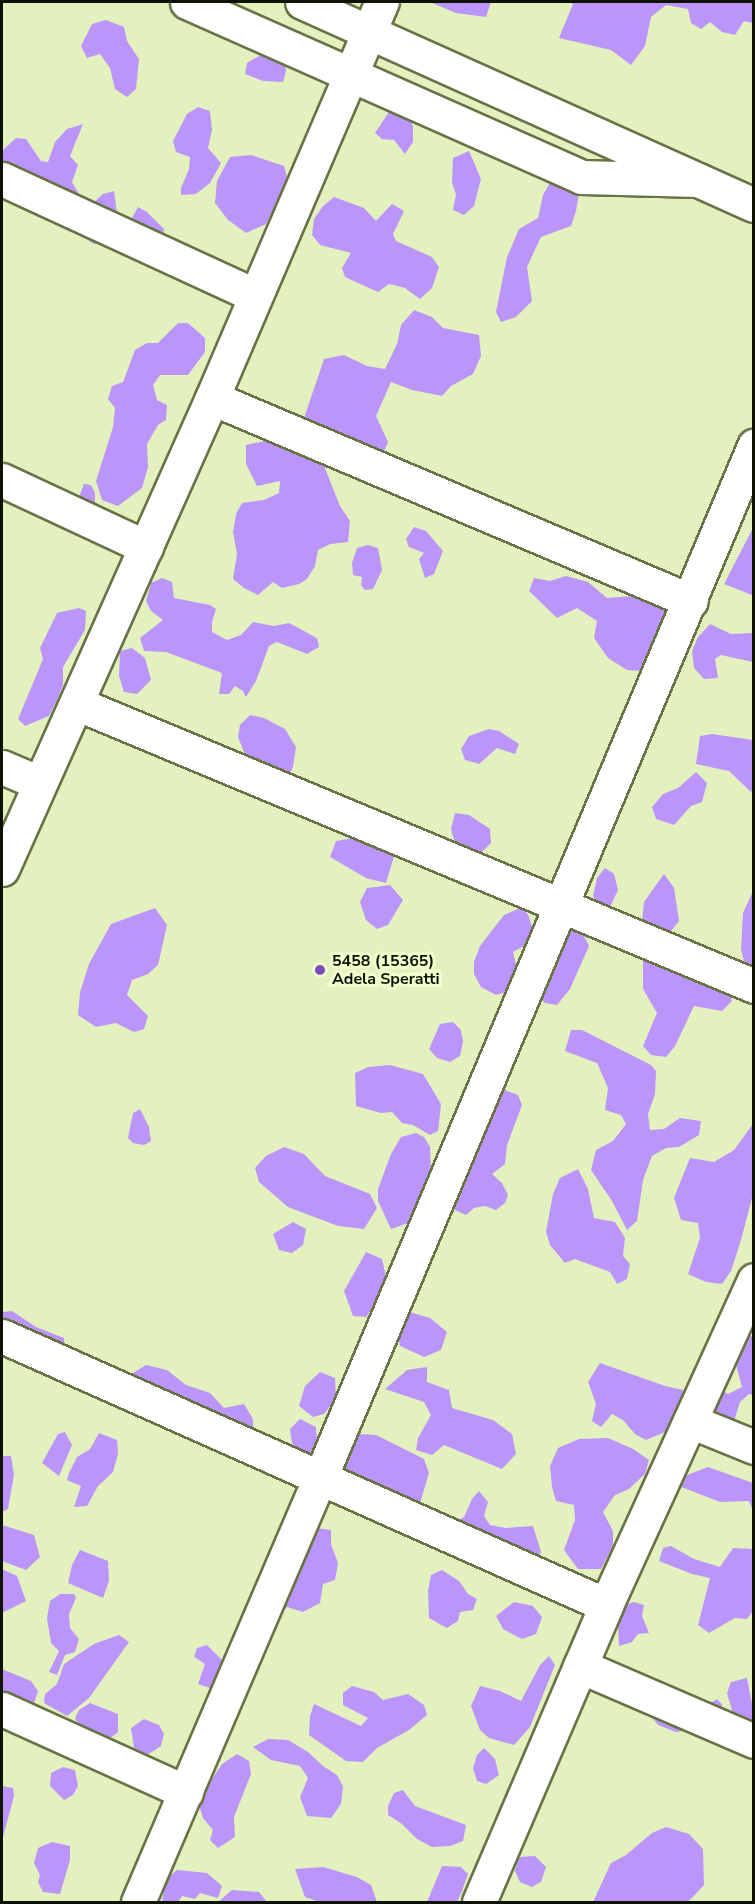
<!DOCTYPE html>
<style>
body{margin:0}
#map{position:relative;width:755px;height:1904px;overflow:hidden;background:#e3f1bf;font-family:"Nunito Sans",sans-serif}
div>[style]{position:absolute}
.forest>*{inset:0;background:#bc95fb}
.roads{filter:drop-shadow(2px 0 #677346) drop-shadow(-2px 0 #677346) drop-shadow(0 2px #677346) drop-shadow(0 -2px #677346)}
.minor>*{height:33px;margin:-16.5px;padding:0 16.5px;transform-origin:16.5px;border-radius:16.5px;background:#fff}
.dots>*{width:16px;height:16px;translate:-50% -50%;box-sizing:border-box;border:3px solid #f0ffcc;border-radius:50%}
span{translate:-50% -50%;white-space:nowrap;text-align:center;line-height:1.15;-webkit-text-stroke:6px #f0ffcc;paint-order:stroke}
.poi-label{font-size:16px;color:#0e1202;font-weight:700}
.left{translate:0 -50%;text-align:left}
.frame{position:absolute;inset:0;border:3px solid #0e1202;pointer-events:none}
</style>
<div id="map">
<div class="forest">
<div style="clip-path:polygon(430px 2px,491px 2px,486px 17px,456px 13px)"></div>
<div style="clip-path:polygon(569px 2px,753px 2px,753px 23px,744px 21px,735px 35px,722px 32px,710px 22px,701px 29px,691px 23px,688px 9px,666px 5px,651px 17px,645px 46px,631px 65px,611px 50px,559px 38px,573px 4px)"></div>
<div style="clip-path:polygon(106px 20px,124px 27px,127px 41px,139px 59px,136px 89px,127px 97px,115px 89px,110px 68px,100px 54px,87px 58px,81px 46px,92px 24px)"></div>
<div style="clip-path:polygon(269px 46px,284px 57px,286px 71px,283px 82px,263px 81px,245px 74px,247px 63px,259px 56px)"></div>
<div style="clip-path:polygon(198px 107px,210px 111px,212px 130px,208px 148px,221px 163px,210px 183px,196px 194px,181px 195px,181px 188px,189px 169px,190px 157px,176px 152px,173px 141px,187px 114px)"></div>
<div style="clip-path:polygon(391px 109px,407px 114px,413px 126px,413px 142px,405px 154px,394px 140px,382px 139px,375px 133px)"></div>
<div style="clip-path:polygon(83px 124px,70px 156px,78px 165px,72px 182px,79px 194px,82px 213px,66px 224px,52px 222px,2px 184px,2px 151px,16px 138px,26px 139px,41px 161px,48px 162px,55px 142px,67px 129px)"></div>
<div style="clip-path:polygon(469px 151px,481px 179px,474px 206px,464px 215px,453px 210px,456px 194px,452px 183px,453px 158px)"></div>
<div style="clip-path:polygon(251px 155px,284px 166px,288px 180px,266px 224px,246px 233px,228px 220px,215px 203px,217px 181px,230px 157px)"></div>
<div style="clip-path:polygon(552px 179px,579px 193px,576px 211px,571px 226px,541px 237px,527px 267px,532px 301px,516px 317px,501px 322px,496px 312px,507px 257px,519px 229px,538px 218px,543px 195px)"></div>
<div style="clip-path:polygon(114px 191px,119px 228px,109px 243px,94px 244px,84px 237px,91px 205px,103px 194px)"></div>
<div style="clip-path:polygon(334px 197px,364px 208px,376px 221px,392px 204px,404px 211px,393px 234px,396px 241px,432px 257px,439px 267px,432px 288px,420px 299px,405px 288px,389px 284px,378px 292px,345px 277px,342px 268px,351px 253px,320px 245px,312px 235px,314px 219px,323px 206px)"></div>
<div style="clip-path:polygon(138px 207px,147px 212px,164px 229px,160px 251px,122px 236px)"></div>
<div style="clip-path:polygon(414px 310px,432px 317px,443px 328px,479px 335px,481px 356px,473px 374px,451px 386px,442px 396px,412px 390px,391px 382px,376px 416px,388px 442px,382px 457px,303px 421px,324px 359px,344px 355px,367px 366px,385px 369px,397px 344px,401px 325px)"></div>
<div style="clip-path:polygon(178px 323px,188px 323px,205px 338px,205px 352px,188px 375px,160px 375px,153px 385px,157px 400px,167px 405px,166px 420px,158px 425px,147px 444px,148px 467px,142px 488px,118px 506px,102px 500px,96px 481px,113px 427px,115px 408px,108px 399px,112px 386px,123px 382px,135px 350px,147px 343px,158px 343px)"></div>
<div style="clip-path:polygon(269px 440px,319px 453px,340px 506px,350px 521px,348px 542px,330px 544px,318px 550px,315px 566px,307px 579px,299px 584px,282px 588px,273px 582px,258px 595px,244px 588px,233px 579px,237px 554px,233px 532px,236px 514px,242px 503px,264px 500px,279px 493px,280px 481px,257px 486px,246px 464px,246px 445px)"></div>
<div style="clip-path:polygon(84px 484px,91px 485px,95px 493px,95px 502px,111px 514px,77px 502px)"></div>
<div style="clip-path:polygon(414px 527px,426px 531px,443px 551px,434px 574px,425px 578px,419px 559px,424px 553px,409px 547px,406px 539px)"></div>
<div style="clip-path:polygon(753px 528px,754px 595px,752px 595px,724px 584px)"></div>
<div style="clip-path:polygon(368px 545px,378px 548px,382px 570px,373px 589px,365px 590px,361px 585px,362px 577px,353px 575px,352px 563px,357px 548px)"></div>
<div style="clip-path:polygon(566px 576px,588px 582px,607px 598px,646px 595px,664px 608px,665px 626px,643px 671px,627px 670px,608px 658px,594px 638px,597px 621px,577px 608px,557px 618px,529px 591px,534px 578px,550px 581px)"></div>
<div style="clip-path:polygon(162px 578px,172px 582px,174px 598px,210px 605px,216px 609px,212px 622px,212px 632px,227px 640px,241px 635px,253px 622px,274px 626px,289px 623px,317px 638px,319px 647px,307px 654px,277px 642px,269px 646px,256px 681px,246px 697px,243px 691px,235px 686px,229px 694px,219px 694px,222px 673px,166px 652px,144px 651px,140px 638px,163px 620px,151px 611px,146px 601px,151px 583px)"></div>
<div style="clip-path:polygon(79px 608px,86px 611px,85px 630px,63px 667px,63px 685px,57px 700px,49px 716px,25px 726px,18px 719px,43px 659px,40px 648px,57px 613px)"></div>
<div style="clip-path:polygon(710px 624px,731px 634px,753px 633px,753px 662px,721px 655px,715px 659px,718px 678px,704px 679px,694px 668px,692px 651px,698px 637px)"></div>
<div style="clip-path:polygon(132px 648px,145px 658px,151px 680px,137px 694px,124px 692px,119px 676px,120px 651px)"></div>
<div style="clip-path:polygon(250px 715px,264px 718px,285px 729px,296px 747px,293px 767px,287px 779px,248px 762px,238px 737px,240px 725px)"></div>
<div style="clip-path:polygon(489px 729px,499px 731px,519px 744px,515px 754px,497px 748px,479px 764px,465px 760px,461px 749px,469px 736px)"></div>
<div style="clip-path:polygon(712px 734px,753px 740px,753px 788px,751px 792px,729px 771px,696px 764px,700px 736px)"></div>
<div style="clip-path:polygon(696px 772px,707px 783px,702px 802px,691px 806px,674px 825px,656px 819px,652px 807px,663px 794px,678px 788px)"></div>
<div style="clip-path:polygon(455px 813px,469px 815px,490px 829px,491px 843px,481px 853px,466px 850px,455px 844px,451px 829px)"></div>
<div style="clip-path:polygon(353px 838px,379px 843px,395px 853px,386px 883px,366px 878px,330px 857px,336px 841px)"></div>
<div style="clip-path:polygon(605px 868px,614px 874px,618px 890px,610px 907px,598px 909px,593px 896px,597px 878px)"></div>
<div style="clip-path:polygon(664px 874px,674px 888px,679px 921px,667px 936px,642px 922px,644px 902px)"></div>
<div style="clip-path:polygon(390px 885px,403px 900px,388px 925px,377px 929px,366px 920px,360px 902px,367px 888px)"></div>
<div style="clip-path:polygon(753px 891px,753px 976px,747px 974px,741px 949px,743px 913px)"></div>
<div style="clip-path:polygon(155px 908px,167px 925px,158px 965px,148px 974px,132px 980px,127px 995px,148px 1016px,144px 1029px,134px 1032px,116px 1023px,96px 1027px,78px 1015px,80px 992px,89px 964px,111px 924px)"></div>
<div style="clip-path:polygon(520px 908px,528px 914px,532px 927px,526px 945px,513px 952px,518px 973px,510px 991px,496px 995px,481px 987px,474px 974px,474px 962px,480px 946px,504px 915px)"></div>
<div style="clip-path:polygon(562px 923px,582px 932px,589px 946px,570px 989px,557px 1005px,545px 1003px,535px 994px)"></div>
<div style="clip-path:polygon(643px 953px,728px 989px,732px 1001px,722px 1011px,694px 1006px,675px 1046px,666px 1057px,651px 1055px,643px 1046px,657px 1013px,643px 989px)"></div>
<div style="clip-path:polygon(453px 1022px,461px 1030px,463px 1042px,460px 1056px,450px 1062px,437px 1058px,429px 1049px,440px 1024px)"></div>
<div style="clip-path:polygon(571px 1030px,582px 1030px,651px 1065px,656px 1071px,655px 1094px,648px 1114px,650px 1130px,664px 1129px,680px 1118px,701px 1121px,699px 1135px,679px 1147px,666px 1148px,652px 1156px,643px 1180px,637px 1221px,627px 1230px,612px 1201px,591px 1170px,596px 1150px,613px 1141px,626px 1124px,621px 1115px,605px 1110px,608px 1088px,597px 1063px,565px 1051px)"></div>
<div style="clip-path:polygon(390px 1065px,423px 1074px,441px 1104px,438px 1131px,430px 1135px,413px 1125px,402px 1123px,392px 1112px,381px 1113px,356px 1106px,355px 1073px,368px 1067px)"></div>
<div style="clip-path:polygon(501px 1084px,507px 1091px,518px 1095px,522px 1105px,507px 1145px,505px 1164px,492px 1174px,502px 1183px,508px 1195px,505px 1203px,496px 1210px,485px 1206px,474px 1208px,466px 1215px,455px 1210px,450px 1197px)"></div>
<div style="clip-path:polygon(140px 1109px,149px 1127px,151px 1141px,144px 1145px,133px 1143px,128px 1138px,133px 1113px)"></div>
<div style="clip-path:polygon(753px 1124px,753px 1194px,741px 1240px,731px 1271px,722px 1284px,706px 1282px,688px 1274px,700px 1238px,698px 1223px,681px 1220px,674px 1198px,690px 1158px,714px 1162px,734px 1150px)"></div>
<div style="clip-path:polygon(416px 1133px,424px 1137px,430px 1147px,431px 1173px,411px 1222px,391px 1229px,378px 1201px,378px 1189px,391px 1154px,401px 1137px)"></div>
<div style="clip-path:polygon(284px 1147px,304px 1154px,325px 1176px,370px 1194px,377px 1208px,364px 1229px,338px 1226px,288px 1207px,259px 1182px,255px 1168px,266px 1156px)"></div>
<div style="clip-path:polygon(578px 1169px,588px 1189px,594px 1218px,615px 1222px,625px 1238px,623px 1256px,630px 1264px,627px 1279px,617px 1284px,610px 1272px,575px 1259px,565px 1263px,550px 1245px,546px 1232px,553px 1194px,560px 1178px)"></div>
<div style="clip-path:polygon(293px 1222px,306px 1229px,303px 1245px,292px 1253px,279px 1250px,273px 1234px)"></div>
<div style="clip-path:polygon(366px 1252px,382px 1259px,387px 1281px,378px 1300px,366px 1317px,353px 1316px,344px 1291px)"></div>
<div style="clip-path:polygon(12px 1311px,36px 1327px,64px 1338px,65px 1356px,2px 1332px,2px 1312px)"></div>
<div style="clip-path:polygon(406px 1311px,430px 1318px,447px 1332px,441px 1350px,424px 1357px,400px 1346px,397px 1332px)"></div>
<div style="clip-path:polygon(752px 1336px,753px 1395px,749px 1394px,740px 1402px,734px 1421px,740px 1435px,700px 1419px,713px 1385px,728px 1394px,742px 1387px,734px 1357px,739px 1339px)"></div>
<div style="clip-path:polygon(600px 1363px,665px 1386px,683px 1390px,678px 1415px,665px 1432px,646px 1440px,635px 1434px,623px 1420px,612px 1414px,601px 1427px,592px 1421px,596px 1404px,588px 1382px)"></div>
<div style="clip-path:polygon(146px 1365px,167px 1370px,186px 1385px,210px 1393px,224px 1408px,244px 1404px,253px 1419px,254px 1440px,125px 1378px)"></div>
<div style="clip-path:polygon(427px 1367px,427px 1382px,449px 1390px,452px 1408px,493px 1420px,512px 1434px,516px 1454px,502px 1469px,444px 1445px,432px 1455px,416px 1450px,418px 1438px,431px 1415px,424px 1402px,385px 1389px,407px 1370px)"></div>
<div style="clip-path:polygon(320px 1372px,335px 1378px,336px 1399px,324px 1414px,313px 1417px,299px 1406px,305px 1386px)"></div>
<div style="clip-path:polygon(300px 1419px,316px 1427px,317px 1442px,312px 1453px,304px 1456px,298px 1454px,292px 1443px,290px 1429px)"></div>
<div style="clip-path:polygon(65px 1432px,72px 1445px,59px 1476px,42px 1463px,58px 1434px)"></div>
<div style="clip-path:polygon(99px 1433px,117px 1440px,118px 1454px,113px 1472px,98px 1486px,87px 1506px,74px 1507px,81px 1486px,67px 1480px,69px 1473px,77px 1457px,90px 1449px)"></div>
<div style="clip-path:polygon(359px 1434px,376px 1435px,424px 1459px,429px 1473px,421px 1500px,410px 1517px,340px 1476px)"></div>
<div style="clip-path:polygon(608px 1438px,633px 1449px,649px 1460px,645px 1474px,629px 1489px,615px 1495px,603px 1512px,613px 1531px,613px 1546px,601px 1569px,578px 1569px,564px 1550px,575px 1520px,574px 1505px,556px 1501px,552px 1487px,550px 1466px,558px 1448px,579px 1439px)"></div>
<div style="clip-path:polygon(2px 1456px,11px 1456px,14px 1475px,8px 1509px,2px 1512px)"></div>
<div style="clip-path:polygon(708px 1467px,753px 1483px,753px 1511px,749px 1501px,720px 1502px,676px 1485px,682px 1477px)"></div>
<div style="clip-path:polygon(479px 1491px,488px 1502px,484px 1516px,490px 1525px,506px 1528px,533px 1526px,541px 1552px,529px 1575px,453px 1523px,464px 1517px,472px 1499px)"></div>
<div style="clip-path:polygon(2px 1525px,34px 1535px,40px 1557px,26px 1570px,2px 1561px)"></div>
<div style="clip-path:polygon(315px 1528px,331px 1530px,331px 1544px,338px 1563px,335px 1580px,323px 1584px,320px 1603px,303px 1612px,287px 1607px,279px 1615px,275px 1612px)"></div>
<div style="clip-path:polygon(671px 1546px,694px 1559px,720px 1567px,733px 1548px,753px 1549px,753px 1611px,747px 1619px,735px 1618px,709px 1633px,698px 1625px,710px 1578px,692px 1574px,659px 1561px,663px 1548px)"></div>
<div style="clip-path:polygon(80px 1550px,108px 1561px,109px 1581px,103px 1598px,68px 1583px,72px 1565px)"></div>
<div style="clip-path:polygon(2px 1569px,17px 1576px,26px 1601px,2px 1613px)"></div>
<div style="clip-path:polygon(442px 1570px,459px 1581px,468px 1594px,477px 1599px,473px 1610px,460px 1612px,458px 1621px,447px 1628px,429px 1618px,428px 1591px,431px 1575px)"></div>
<div style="clip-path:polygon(60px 1594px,74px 1594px,76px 1598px,69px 1614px,70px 1628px,79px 1639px,75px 1652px,65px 1655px,57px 1675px,49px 1672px,59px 1651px,51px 1643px,47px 1618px,50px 1601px)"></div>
<div style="clip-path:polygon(514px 1602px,533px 1606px,542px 1617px,536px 1634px,522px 1639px,503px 1629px,496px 1616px)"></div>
<div style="clip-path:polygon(634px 1602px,644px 1605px,642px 1616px,649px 1633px,638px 1634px,632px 1642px,619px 1646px,618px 1624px,622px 1606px)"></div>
<div style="clip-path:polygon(119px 1635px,129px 1642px,89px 1698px,67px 1716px,44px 1703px,45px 1694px,57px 1684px,64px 1664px,94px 1644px)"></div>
<div style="clip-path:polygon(207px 1645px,226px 1664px,219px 1680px,210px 1688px,198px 1684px,205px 1664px,194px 1657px,197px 1648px)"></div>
<div style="clip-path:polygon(549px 1656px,555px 1665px,530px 1727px,514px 1745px,489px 1738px,480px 1730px,471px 1706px,480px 1686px,500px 1691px,521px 1701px,540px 1665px)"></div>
<div style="clip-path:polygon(2px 1669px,31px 1681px,38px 1691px,34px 1703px,24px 1709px,2px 1703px)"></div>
<div style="clip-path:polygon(747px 1678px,753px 1709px,753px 1759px,744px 1752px,727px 1693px,731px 1682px)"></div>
<div style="clip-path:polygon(352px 1686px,374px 1692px,383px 1700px,408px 1694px,424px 1705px,427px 1715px,409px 1730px,377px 1748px,363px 1762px,346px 1761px,309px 1735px,310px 1716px,314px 1704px,361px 1726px,368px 1718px,343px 1705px,343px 1693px)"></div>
<div style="clip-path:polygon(717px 1699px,722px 1704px,722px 1715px,699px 1728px,676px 1732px,658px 1725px,651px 1716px,650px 1705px,707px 1712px,712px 1702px)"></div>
<div style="clip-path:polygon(90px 1703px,118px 1714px,118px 1732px,109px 1739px,95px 1739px,81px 1729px,75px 1718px,79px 1710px)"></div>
<div style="clip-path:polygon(144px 1719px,159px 1725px,164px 1734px,161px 1746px,147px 1755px,135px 1754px,131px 1728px)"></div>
<div style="clip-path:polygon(268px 1739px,288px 1740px,308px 1752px,323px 1766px,337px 1775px,343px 1786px,341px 1804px,331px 1818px,307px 1816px,300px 1797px,308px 1778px,300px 1766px,271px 1760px,253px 1747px)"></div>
<div style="clip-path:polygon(484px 1748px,495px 1759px,499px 1775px,486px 1784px,477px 1781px,473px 1768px,477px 1755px)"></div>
<div style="clip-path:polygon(237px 1754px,249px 1761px,251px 1774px,234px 1817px,235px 1837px,218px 1848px,210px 1840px,213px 1830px,203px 1818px,199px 1805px,206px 1788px,222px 1764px)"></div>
<div style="clip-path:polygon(63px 1767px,75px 1770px,78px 1786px,73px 1795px,64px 1800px,50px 1786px,51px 1773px)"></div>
<div style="clip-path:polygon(2px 1786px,13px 1788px,14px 1796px,2px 1841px)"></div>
<div style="clip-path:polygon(403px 1790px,415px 1806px,466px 1825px,463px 1841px,450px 1846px,432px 1847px,417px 1839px,402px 1824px,388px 1815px,388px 1806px,394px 1793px)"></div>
<div style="clip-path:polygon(666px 1827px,689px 1834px,703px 1849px,704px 1885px,693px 1897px,687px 1902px,593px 1902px,611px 1863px,626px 1855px,652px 1833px)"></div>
<div style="clip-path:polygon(52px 1842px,70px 1846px,70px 1860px,60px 1894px,43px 1892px,38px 1882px,40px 1875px,34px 1863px,38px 1848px)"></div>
<div style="clip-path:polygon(535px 1856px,546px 1867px,541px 1882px,532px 1887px,520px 1882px,515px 1871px,518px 1857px)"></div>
<div style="clip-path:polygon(442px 1866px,461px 1867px,468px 1874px,462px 1891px,457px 1902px,427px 1902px)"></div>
<div style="clip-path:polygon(323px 1867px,357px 1877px,371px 1885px,377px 1902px,320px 1902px,305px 1897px,295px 1869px)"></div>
<div style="clip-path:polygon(177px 1870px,207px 1873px,222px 1886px,218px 1898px,200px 1893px,195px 1899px,182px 1896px,178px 1902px,162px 1902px,166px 1879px)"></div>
<div style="clip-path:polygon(232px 1890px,259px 1892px,267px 1902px,218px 1902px)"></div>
</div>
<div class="roads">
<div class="minor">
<div style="left:187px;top:2px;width:431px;rotate:23.9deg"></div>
<div style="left:581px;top:177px;width:117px;rotate:1.5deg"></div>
<div style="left:302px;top:2px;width:495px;rotate:24.2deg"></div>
<div style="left:2px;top:179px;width:277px;rotate:24.7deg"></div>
<div style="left:212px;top:398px;width:520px;rotate:22.97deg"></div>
<div style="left:2px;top:480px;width:159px;rotate:25deg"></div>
<div style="left:78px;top:704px;width:732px;rotate:22.64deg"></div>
<div style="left:2px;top:767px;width:39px;rotate:23deg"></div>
<div style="left:2px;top:869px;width:516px;rotate:-65.97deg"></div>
<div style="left:212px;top:398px;width:431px;rotate:-66.8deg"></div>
<div style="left:2px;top:1336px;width:661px;rotate:24.01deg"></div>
<div style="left:690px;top:1421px;width:69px;rotate:22.1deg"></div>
<div style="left:580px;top:1666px;width:189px;rotate:23.3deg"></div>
<div style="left:2px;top:1709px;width:202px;rotate:24.3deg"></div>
<div style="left:138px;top:1902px;width:461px;rotate:-66.8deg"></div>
<div style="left:320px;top:1478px;width:1120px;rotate:-67.19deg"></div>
<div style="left:479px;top:1902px;width:323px;rotate:-66.8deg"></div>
<div style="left:606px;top:1605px;width:357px;rotate:-65.5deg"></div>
</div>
</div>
<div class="dots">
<div style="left:320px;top:970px;background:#7d48c0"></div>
</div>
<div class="poi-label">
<span class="left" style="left:332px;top:970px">5458 (15365)<br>Adela Speratti</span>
</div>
<div class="frame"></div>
</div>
